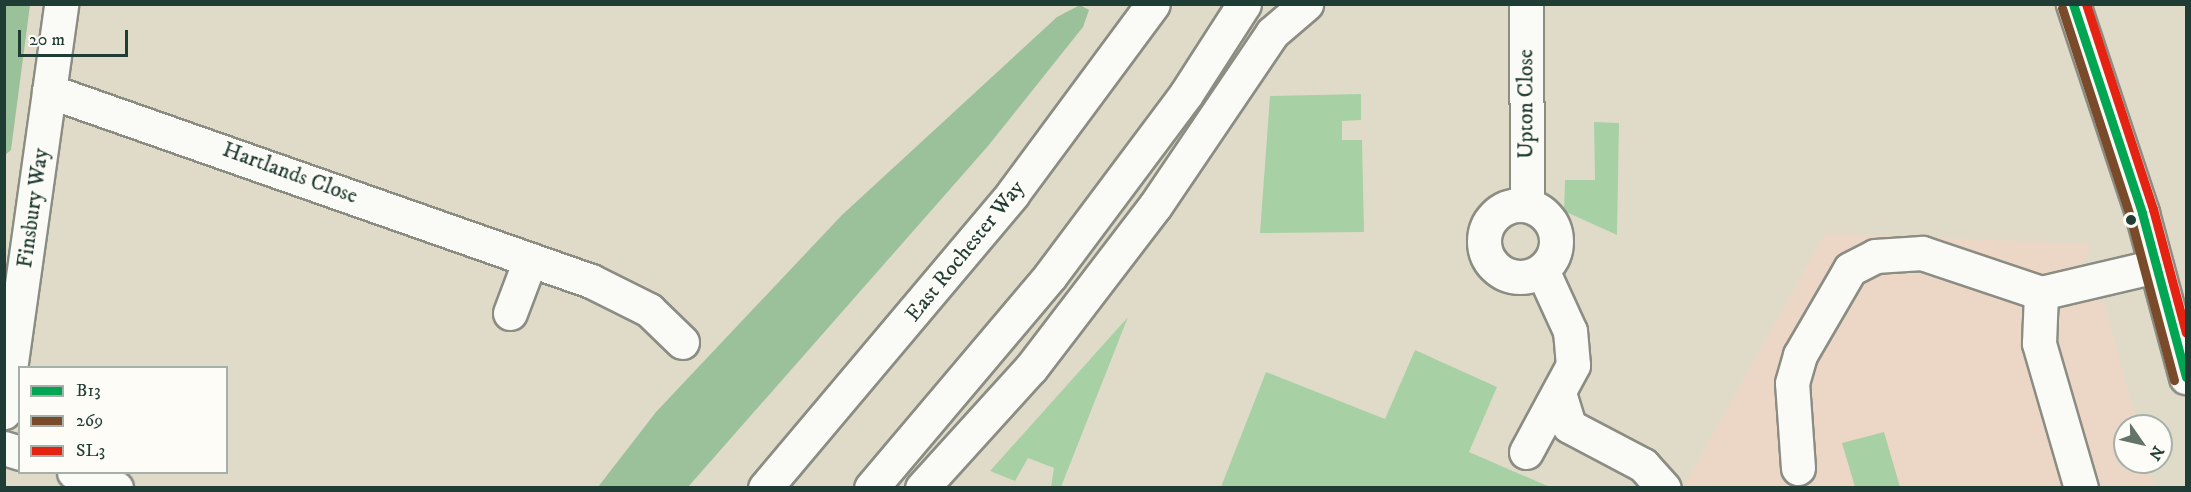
<!DOCTYPE html>
<style>
body{margin:0}
#map{position:relative;width:2191px;height:492px;overflow:hidden;background:#e0dbc9;font-family:"IM FELL DW Pica",serif}
div>[style]{position:absolute}
.built>*{inset:0;background:#ecd6c6}
.green>*{inset:0;background:#a7d1a5}
.forest>*{inset:0;background:#9bc19a}
.roads{filter:drop-shadow(2px 0 #8b8d83) drop-shadow(-2px 0 #8b8d83) drop-shadow(0 2px #8b8d83) drop-shadow(0 -2px #8b8d83)}
.minor>*{height:33px;margin:-16.5px;padding:0 16.5px;transform-origin:16.5px;border-radius:16.5px;background:#fafaf7}
.minor>.ring{margin:-16.5px;padding:0;box-sizing:content-box;background:none;border:33px solid #fafaf7;border-radius:50%}
.highway>*{height:33px;margin:-16.5px;padding:0 16.5px;transform-origin:16.5px;border-radius:16.5px;background:#fafaf7}
.bus-1>*{height:9px;margin:-4.5px;padding:0 4.5px;transform-origin:4.5px;border-radius:4.5px;background:#00a651}
.bus-2>*{height:9px;margin:-4.5px;padding:0 4.5px;transform-origin:4.5px;border-radius:4.5px;background:#7a4b2a}
.bus-3>*{height:9px;margin:-4.5px;padding:0 4.5px;transform-origin:4.5px;border-radius:4.5px;background:#e42313}
.dots>*{width:16px;height:16px;translate:-50% -50%;box-sizing:border-box;border:3px solid #fdfcf7;border-radius:50%}
span{translate:-50% -50%;white-space:nowrap;text-align:center;line-height:1.15;-webkit-text-stroke:5px #fdfcf7;paint-order:stroke}
.street-label{font-size:22px;color:#1f3d34}
.frame{position:absolute;inset:0;border:6px solid #1f3d34;pointer-events:none}
.legend{position:absolute;left:18px;top:366px;width:210px;height:108px;box-sizing:border-box;background:#fdfcf7;border:2px solid #a4b0a9;margin:0;padding:8px 10px;list-style:none;font-size:18px;color:#1f3d34}
.legend li{display:flex;align-items:center;gap:12px;height:30px}
.legend b{width:30px;border:2px solid #a4b0a9}
.north{position:absolute;left:2113px;top:414px;width:60px;height:60px;box-sizing:border-box;background:#fdfcf7;border:2px solid #a4b0a9;border-radius:50%;rotate:124deg;font-size:16px;font-weight:700;line-height:24px;text-align:center;color:#1f3d34}
.north::after{content:'';display:block;margin:auto;width:21px;height:27px;background:#637468;clip-path:polygon(50% 0,100% 100%,50% 72%,0 100%)}
.scale{position:absolute;left:18px;top:30px;width:110px;height:27px;box-sizing:border-box;border:3px solid #1f3d34;border-top:0;padding-left:8px;font-size:18px;line-height:21px;white-space:nowrap;color:#1f3d34;-webkit-text-stroke:4px #fdfcf7;paint-order:stroke}
</style>
<div id="map">
<div class="built">
<div style="clip-path:polygon(1825px 233px,2088px 244px,2090px 251px,2078px 268px,2084px 293px,2104px 303px,2138px 426px,2125px 426px,2125px 462px,2148px 462px,2155px 487px,1683px 488px)"></div>
</div>
<div class="green">
<div style="clip-path:polygon(1361px 94px,1361px 120px,1342px 121px,1342px 140px,1362px 140px,1364px 232px,1260px 233px,1270px 96px)"></div>
<div style="clip-path:polygon(1594px 122px,1619px 123px,1617px 235px,1564px 211px,1565px 180px,1595px 180px)"></div>
<div style="clip-path:polygon(1128px 317px,1061px 487px,1051px 487px,1054px 468px,1028px 458px,1015px 481px,990px 471px)"></div>
<div style="clip-path:polygon(1415px 350px,1497px 387px,1469px 452px,1550px 487px,1221px 487px,1266px 372px,1385px 419px)"></div>
<div style="clip-path:polygon(1884px 432px,1900px 487px,1855px 487px,1842px 443px)"></div>
</div>
<div class="forest">
<div style="clip-path:polygon(5px 4px,30px 5px,11px 150px,5px 155px)"></div>
<div style="clip-path:polygon(1080px 5px,1089px 10px,1083px 27px,988px 146px,688px 487px,598px 487px,656px 412px,842px 215px,1057px 17px)"></div>
</div>
<div class="roads">
<div class="minor">
<div style="left:1526px;top:4px;width:200px;rotate:89.7deg"></div>
<div style="left:2073px;top:4px;width:220px;rotate:71.7deg"></div>
<div style="left:2142px;top:213px;width:170px;rotate:75deg"></div>
<div style="left:49px;top:91px;width:574px;rotate:19.32deg"></div>
<div style="left:591px;top:281px;width:65px;rotate:26.6deg"></div>
<div style="left:649px;top:310px;width:46px;rotate:44.1deg"></div>
<div class="ring" style="left:1484px;top:205px;width:39px;height:39px"></div>
<div style="left:510px;top:313px;width:57px;rotate:-69.3deg"></div>
<div style="left:1560px;top:396px;width:31px;rotate:73deg"></div>
<div style="left:1569px;top:426px;width:84px;rotate:27.8deg"></div>
<div style="left:1643px;top:465px;width:31px;rotate:48deg"></div>
<div style="left:4px;top:412px;width:412px;rotate:-82deg"></div>
<div style="left:4px;top:448px;width:17px;rotate:17deg"></div>
<div style="left:1526px;top:452px;width:99px;rotate:-61.6deg"></div>
<div style="left:1573px;top:365px;width:34px;rotate:-95deg"></div>
<div style="left:1570px;top:331px;width:65px;rotate:-114.6deg"></div>
<div style="left:1798px;top:468px;width:85px;rotate:-94deg"></div>
<div style="left:1792px;top:383px;width:29px;rotate:-74deg"></div>
<div style="left:1800px;top:355px;width:99px;rotate:-59.8deg"></div>
<div style="left:1850px;top:269px;width:28px;rotate:-27deg"></div>
<div style="left:1875px;top:256px;width:47px;rotate:-3.7deg"></div>
<div style="left:1922px;top:253px;width:126px;rotate:18.6deg"></div>
<div style="left:74px;top:472px;width:45px;rotate:20.9deg"></div>
<div style="left:2081px;top:488px;width:151px;rotate:-106.2deg"></div>
<div style="left:2039px;top:343px;width:50px;rotate:-87.7deg"></div>
<div style="left:2041px;top:293px;width:118px;rotate:-13.2deg"></div>
</div>
<div class="highway">
<div style="left:765px;top:488px;width:385px;rotate:-49.9deg"></div>
<div style="left:1013px;top:193px;width:235px;rotate:-53.5deg"></div>
<div style="left:871px;top:488px;width:277px;rotate:-49.8deg"></div>
<div style="left:1050px;top:276px;width:227px;rotate:-53.2deg"></div>
<div style="left:1186px;top:94px;width:107px;rotate:-57.2deg"></div>
<div style="left:922px;top:488px;width:162px;rotate:-47.8deg"></div>
<div style="left:1031px;top:368px;width:204px;rotate:-52.6deg"></div>
<div style="left:1155px;top:206px;width:209px;rotate:-55.9deg"></div>
<div style="left:1272px;top:33px;width:45px;rotate:-40.5deg"></div>
</div>
</div>
<div class="bus-1">
<div style="left:2073px;top:4px;width:220px;rotate:71.7deg"></div>
<div style="left:2142px;top:213px;width:170px;rotate:75deg"></div>
</div>
<div class="bus-2">
<div style="left:2062px;top:8px;width:219px;rotate:71.9deg"></div>
<div style="left:2130px;top:216px;width:170px;rotate:75deg"></div>
</div>
<div class="bus-3">
<div style="left:2086px;top:4px;width:216px;rotate:71.9deg"></div>
<div style="left:2153px;top:209px;width:128px;rotate:75.1deg"></div>
</div>
<div class="dots">
<div style="left:2131px;top:220px;background:#1f3d34"></div>
</div>
<div class="street-label">
<span style="left:1526px;top:104px;rotate:-90deg">Upton Close</span>
<span style="left:290px;top:173px;rotate:20deg">Hartlands Close</span>
<span style="left:33px;top:208px;rotate:-82deg">Finsbury Way</span>
<span style="left:965px;top:251px;rotate:-51deg">East Rochester Way</span>
</div>
<div class="frame"></div>
<ul class="legend">
<li><b style="height:8px;background:#00a651"></b>B13</li>
<li><b style="height:8px;background:#7a4b2a"></b>269</li>
<li><b style="height:8px;background:#e42313"></b>SL3</li>
</ul>
<div class="north">N</div>
<div class="scale">20 m</div>
</div>
